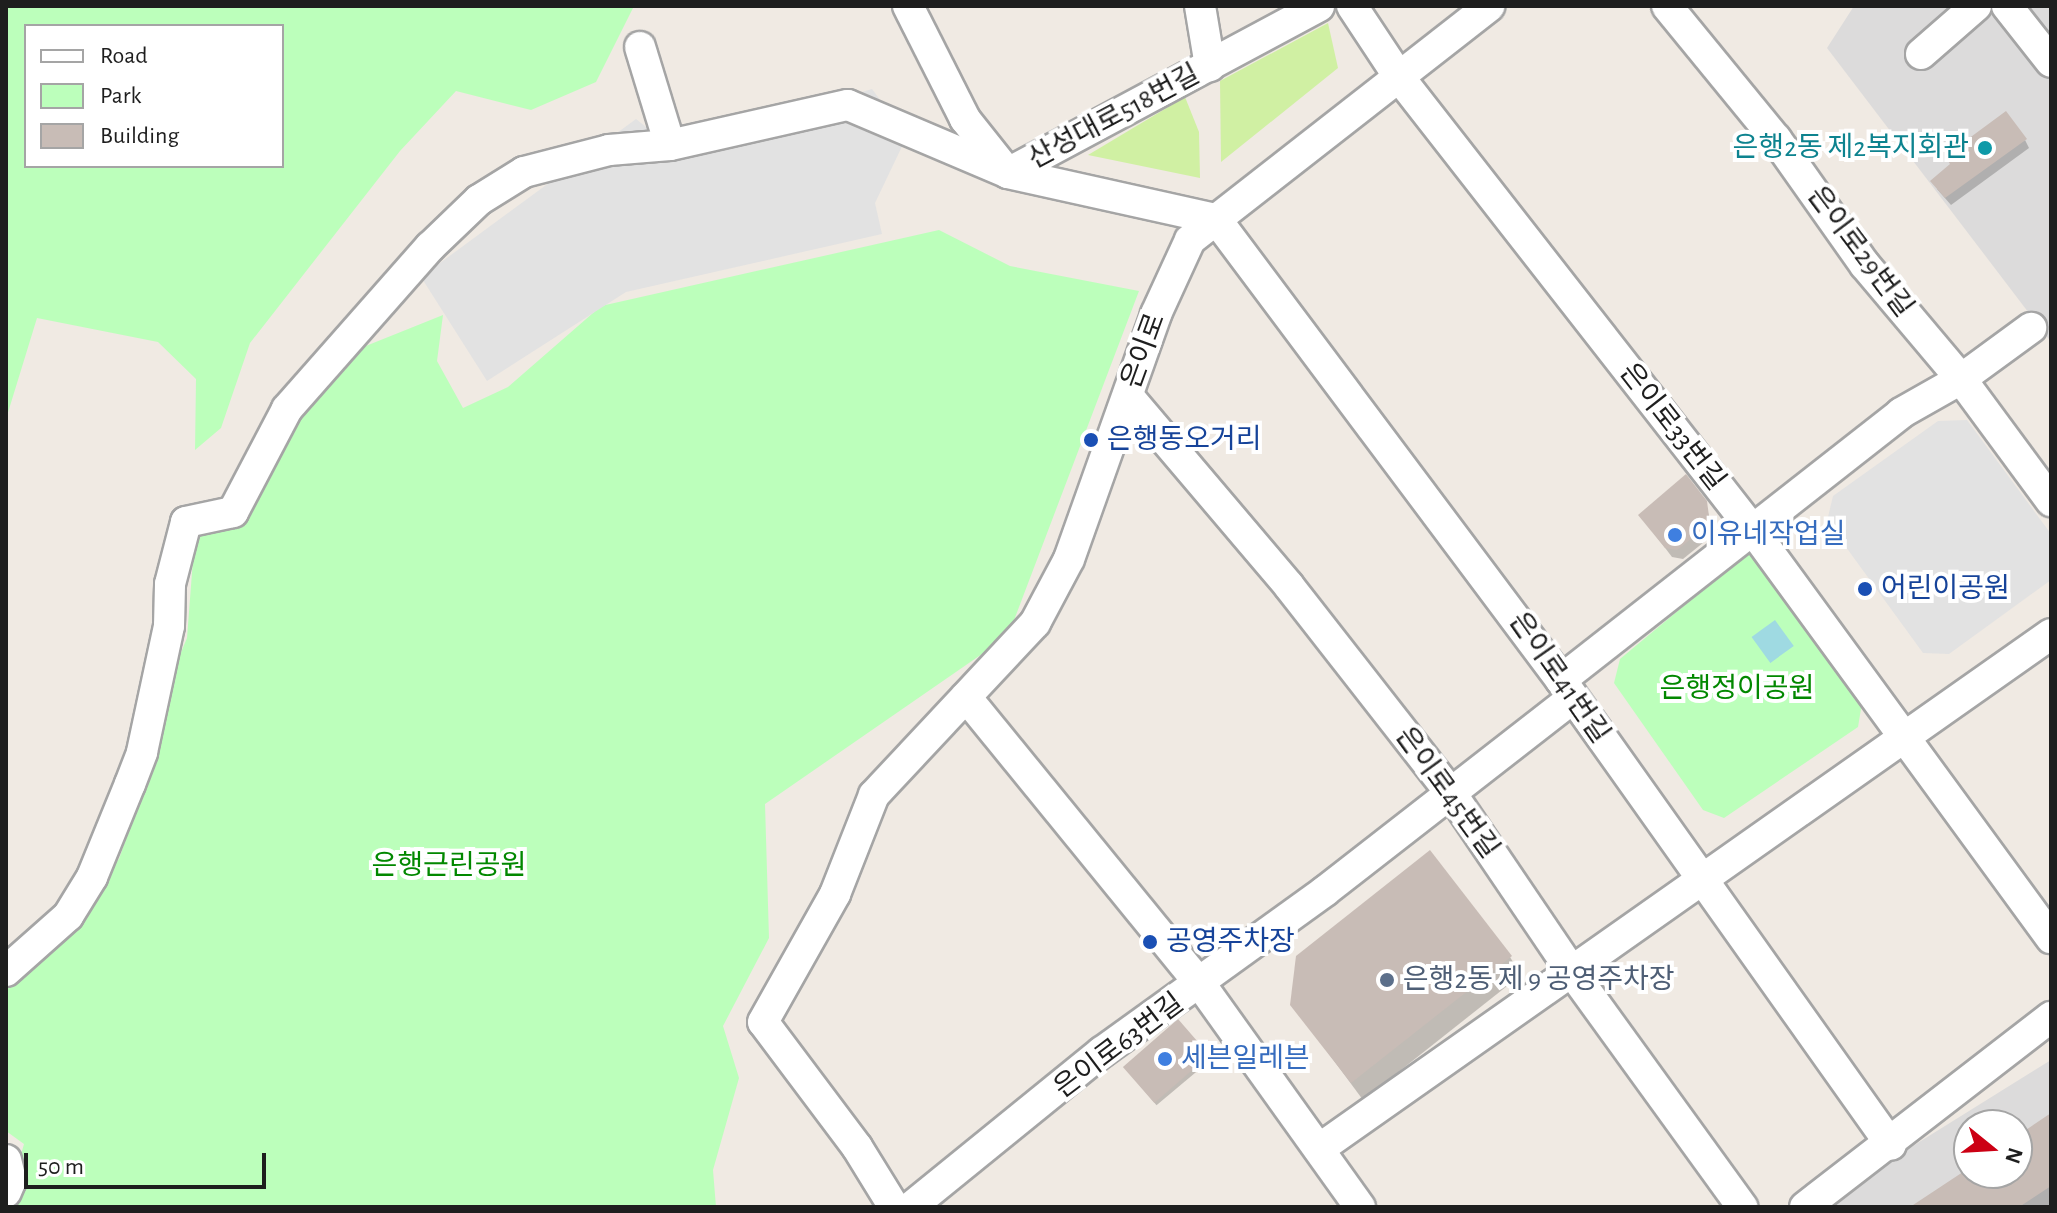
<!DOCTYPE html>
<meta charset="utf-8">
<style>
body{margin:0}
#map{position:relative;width:2057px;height:1213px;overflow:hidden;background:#f0eae3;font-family:"Alegreya Sans","Noto Sans KR",sans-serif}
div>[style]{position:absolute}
.residential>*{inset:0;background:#dcdbdb}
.grass>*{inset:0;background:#d0f0a3}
.park>*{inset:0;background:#bcffbb}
.parking>*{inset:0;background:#e2e2e2}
.water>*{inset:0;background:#9fdae2;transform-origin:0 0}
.shadow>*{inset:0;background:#0003;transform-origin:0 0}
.building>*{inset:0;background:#c8bcb6;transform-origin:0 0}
.roads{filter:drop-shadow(2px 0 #a5a5a5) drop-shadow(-2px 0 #a5a5a5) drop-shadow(0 2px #a5a5a5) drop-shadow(0 -2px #a5a5a5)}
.minor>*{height:30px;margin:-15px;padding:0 15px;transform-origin:15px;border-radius:15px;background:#fff}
.dots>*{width:22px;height:22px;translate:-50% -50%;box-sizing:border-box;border:4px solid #fff;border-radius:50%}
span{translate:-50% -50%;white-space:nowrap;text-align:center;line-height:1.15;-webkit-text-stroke:8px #fff;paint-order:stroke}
.street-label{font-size:28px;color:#1e1e1e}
.culture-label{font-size:28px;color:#0d838f}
.right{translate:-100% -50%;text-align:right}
.transit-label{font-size:28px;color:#164399}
.left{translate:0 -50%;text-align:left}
.shop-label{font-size:28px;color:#366cbe}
.park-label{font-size:28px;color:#028800}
.service-label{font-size:28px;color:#4e5e75}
.frame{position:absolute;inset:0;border:8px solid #1e1e1e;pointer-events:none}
.legend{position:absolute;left:24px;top:24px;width:260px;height:144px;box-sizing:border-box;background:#fff;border:2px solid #a5a5a5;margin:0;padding:10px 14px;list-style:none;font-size:24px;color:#1e1e1e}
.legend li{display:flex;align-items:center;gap:16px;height:40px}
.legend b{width:40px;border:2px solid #a5a5a5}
.north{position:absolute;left:1953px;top:1109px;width:80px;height:80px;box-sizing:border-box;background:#fff;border:2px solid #a5a5a5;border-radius:50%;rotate:108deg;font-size:22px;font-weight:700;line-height:32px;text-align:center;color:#1e1e1e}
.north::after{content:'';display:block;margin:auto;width:28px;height:36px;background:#cc0014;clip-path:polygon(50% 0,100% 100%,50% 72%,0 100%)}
.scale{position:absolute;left:24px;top:1153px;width:242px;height:36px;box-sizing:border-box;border:4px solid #1e1e1e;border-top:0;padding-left:10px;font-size:24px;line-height:28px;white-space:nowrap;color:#1e1e1e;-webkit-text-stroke:6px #fff;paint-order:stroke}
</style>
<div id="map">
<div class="residential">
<div style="clip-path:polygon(1854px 6px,2051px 6px,2051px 342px,1827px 48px)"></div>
<div style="clip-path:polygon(evenodd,2051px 1060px,2051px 1207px,1822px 1207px,1900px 1154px,2051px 1060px,1969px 1125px,2017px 1125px,2017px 1173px,1969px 1173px,1969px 1125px)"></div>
</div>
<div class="grass">
<div style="clip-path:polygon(1328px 23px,1338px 68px,1221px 162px,1220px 81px)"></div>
<div style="clip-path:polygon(1185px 97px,1199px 132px,1200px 178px,1088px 155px)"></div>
</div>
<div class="park">
<div style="clip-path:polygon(evenodd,6px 6px,634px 6px,596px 82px,531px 110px,456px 91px,400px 151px,250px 343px,221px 428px,195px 450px,196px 379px,158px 342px,37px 318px,6px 419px,6px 6px,26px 26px,282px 26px,282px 166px,26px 166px,26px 26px)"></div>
<div style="clip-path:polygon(939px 230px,1010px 266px,1139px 291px,1008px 636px,765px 804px,769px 938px,723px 1026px,739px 1078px,713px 1170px,716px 1207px,6px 1207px,24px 1144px,6px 1131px,6px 959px,119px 859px,142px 792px,140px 750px,187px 638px,197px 507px,234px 504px,301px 372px,443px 315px,437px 361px,463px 408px,508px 387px,601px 306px)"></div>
<div style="clip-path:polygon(1757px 545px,1863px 697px,1858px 727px,1724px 818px,1703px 810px,1614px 683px,1620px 659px)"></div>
</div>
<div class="parking">
<div style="clip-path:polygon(872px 89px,907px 136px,875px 203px,882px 234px,626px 292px,487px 381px,421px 277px,636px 119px,675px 150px)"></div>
<div style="clip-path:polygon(1967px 420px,2051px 534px,2051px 580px,1949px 654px,1923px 653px,1827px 521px,1833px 496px,1938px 421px)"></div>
</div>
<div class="water">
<div style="left:1775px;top:620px;width:32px;height:29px;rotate:54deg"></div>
</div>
<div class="shadow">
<div style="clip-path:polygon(2025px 140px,2029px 148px,1951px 205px,1937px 189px)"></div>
<div style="clip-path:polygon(1705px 502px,1714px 534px,1683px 559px,1672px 557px,1640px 515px)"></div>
<div style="clip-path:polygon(1510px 957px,1521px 975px,1363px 1100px,1292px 1004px)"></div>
<div style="left:1178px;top:1022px;width:50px;height:70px;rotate:50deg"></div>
<div style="clip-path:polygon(2051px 1116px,2051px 1207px,1914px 1207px,1969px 1170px,2017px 1173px,2017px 1138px)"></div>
</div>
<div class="building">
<div style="clip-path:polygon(2006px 111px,2027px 139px,1945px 198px,1930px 181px,1950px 164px,1945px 156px)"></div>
<div style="clip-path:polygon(1686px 474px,1707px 501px,1710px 524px,1677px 550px,1665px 548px,1638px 515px)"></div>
<div style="clip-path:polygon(1430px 850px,1512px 956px,1351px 1083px,1290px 1005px,1296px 956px)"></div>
<div style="left:1178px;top:1019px;width:48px;height:73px;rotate:49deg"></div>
<div style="clip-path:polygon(2051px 1113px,2051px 1186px,2019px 1207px,1910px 1207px,1969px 1168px,1969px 1173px,2017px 1173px,2017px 1136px)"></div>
</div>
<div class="roads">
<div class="minor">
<div style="left:908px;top:6px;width:127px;rotate:63.2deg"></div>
<div style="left:965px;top:119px;width:69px;rotate:51.5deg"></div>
<div style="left:1008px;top:173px;width:353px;rotate:-28.2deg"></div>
<div style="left:1200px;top:6px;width:61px;rotate:80.5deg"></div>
<div style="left:1352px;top:6px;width:85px;rotate:56.5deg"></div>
<div style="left:1399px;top:77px;width:579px;rotate:52.02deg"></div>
<div style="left:1755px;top:533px;width:502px;rotate:53.84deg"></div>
<div style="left:1667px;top:6px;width:172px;rotate:50.7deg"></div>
<div style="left:1776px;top:139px;width:154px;rotate:54.8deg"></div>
<div style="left:1865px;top:265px;width:149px;rotate:49.9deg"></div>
<div style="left:1961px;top:379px;width:152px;rotate:53.6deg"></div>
<div style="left:2007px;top:6px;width:71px;rotate:51.8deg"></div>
<div style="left:640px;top:47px;width:102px;rotate:73deg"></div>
<div style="left:1921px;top:54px;width:73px;rotate:-41.1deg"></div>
<div style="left:1216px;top:219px;width:576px;rotate:53.19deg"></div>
<div style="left:1561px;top:680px;width:570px;rotate:54.64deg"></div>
<div style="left:1128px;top:396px;width:249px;rotate:49.7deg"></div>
<div style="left:1289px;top:586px;width:263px;rotate:52deg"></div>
<div style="left:1451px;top:793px;width:212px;rotate:55.9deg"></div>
<div style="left:1570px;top:969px;width:294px;rotate:54.1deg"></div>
<div style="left:1561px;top:680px;width:432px;rotate:-38.1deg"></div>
<div style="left:1901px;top:413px;width:69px;rotate:-29.5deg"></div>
<div style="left:1961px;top:379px;width:87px;rotate:-36.1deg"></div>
<div style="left:966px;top:697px;width:372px;rotate:50.8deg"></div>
<div style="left:1201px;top:985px;width:273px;rotate:54.4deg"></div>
<div style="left:6px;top:971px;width:83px;rotate:-41.6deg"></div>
<div style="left:68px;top:916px;width:46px;rotate:-58.4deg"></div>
<div style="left:92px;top:877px;width:100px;rotate:-67.8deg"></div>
<div style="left:130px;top:784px;width:34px;rotate:-69deg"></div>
<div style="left:142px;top:752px;width:129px;rotate:-77.9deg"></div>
<div style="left:169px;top:626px;width:42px;rotate:-88.6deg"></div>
<div style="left:170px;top:584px;width:64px;rotate:-75.5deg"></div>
<div style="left:186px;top:522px;width:48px;rotate:-12deg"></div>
<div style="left:233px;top:512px;width:116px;rotate:-62.3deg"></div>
<div style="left:287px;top:409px;width:216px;rotate:-48.6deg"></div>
<div style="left:430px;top:247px;width:68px;rotate:-43.8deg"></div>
<div style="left:479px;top:200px;width:53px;rotate:-31.9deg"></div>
<div style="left:524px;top:172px;width:88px;rotate:-14.5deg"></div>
<div style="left:609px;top:150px;width:61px;rotate:-4.7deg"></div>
<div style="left:670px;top:145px;width:182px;rotate:-12.7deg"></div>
<div style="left:848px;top:105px;width:174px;rotate:23deg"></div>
<div style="left:1008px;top:173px;width:213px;rotate:12.5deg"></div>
<div style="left:1319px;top:1149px;width:895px;rotate:-35.13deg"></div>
<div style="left:6px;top:1160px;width:21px;rotate:76deg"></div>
<div style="left:11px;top:1180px;width:13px;rotate:113deg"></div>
<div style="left:894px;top:1207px;width:70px;rotate:-121.7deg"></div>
<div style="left:857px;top:1147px;width:156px;rotate:-126.9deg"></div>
<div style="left:763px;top:1022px;width:147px;rotate:-60.6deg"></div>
<div style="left:835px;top:894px;width:106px;rotate:-68.5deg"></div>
<div style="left:874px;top:795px;width:236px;rotate:-46.9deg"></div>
<div style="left:1035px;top:623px;width:72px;rotate:-62deg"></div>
<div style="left:1069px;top:559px;width:260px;rotate:-70.4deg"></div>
<div style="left:1156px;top:314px;width:81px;rotate:-65.3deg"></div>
<div style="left:1190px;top:240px;width:380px;rotate:-38deg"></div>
<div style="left:911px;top:1207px;width:246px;rotate:-39.1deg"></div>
<div style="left:1102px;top:1052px;width:275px;rotate:-35.8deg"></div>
<div style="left:1325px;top:891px;width:314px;rotate:-37.9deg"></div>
<div style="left:1805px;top:1207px;width:311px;rotate:-37.7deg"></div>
</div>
</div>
<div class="dots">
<div style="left:1985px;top:148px;background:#0f9aa8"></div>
<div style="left:1091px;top:440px;background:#1a4fb4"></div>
<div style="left:1675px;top:535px;background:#3f7fe0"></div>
<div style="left:1865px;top:589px;background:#1a4fb4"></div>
<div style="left:1150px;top:942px;background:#1a4fb4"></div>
<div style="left:1387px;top:980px;background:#5c6f8a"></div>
<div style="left:1165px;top:1059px;background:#3f7fe0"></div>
</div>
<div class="street-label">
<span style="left:1114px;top:117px;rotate:-28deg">산성대로518번길</span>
<span style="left:1860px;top:252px;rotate:53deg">은이로29번길</span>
<span style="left:1144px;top:351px;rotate:-70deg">은이로</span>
<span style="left:1672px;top:427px;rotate:52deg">은이로33번길</span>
<span style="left:1559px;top:678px;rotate:55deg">은이로41번길</span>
<span style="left:1447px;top:793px;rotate:54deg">은이로45번길</span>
<span style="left:1119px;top:1046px;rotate:-37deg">은이로63번길</span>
</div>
<div class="culture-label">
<span class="right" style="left:1969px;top:148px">은행2동 제2복지회관</span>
</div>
<div class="transit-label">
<span class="left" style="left:1107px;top:440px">은행동오거리</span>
<span class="left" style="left:1881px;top:589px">어린이공원</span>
<span class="left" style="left:1166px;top:942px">공영주차장</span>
</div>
<div class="shop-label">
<span class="left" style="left:1691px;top:535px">이유네작업실</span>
<span class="left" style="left:1181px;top:1059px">세븐일레븐</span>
</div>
<div class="park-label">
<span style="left:1737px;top:689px">은행정이공원</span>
<span style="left:449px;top:866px">은행근린공원</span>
</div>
<div class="service-label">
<span class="left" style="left:1403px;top:980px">은행2동 제 9 공영주차장</span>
</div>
<div class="frame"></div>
<ul class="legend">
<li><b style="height:10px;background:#fff"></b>Road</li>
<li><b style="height:22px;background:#bcffbb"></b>Park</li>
<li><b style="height:22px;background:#c8bcb6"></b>Building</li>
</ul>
<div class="north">N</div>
<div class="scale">50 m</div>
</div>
